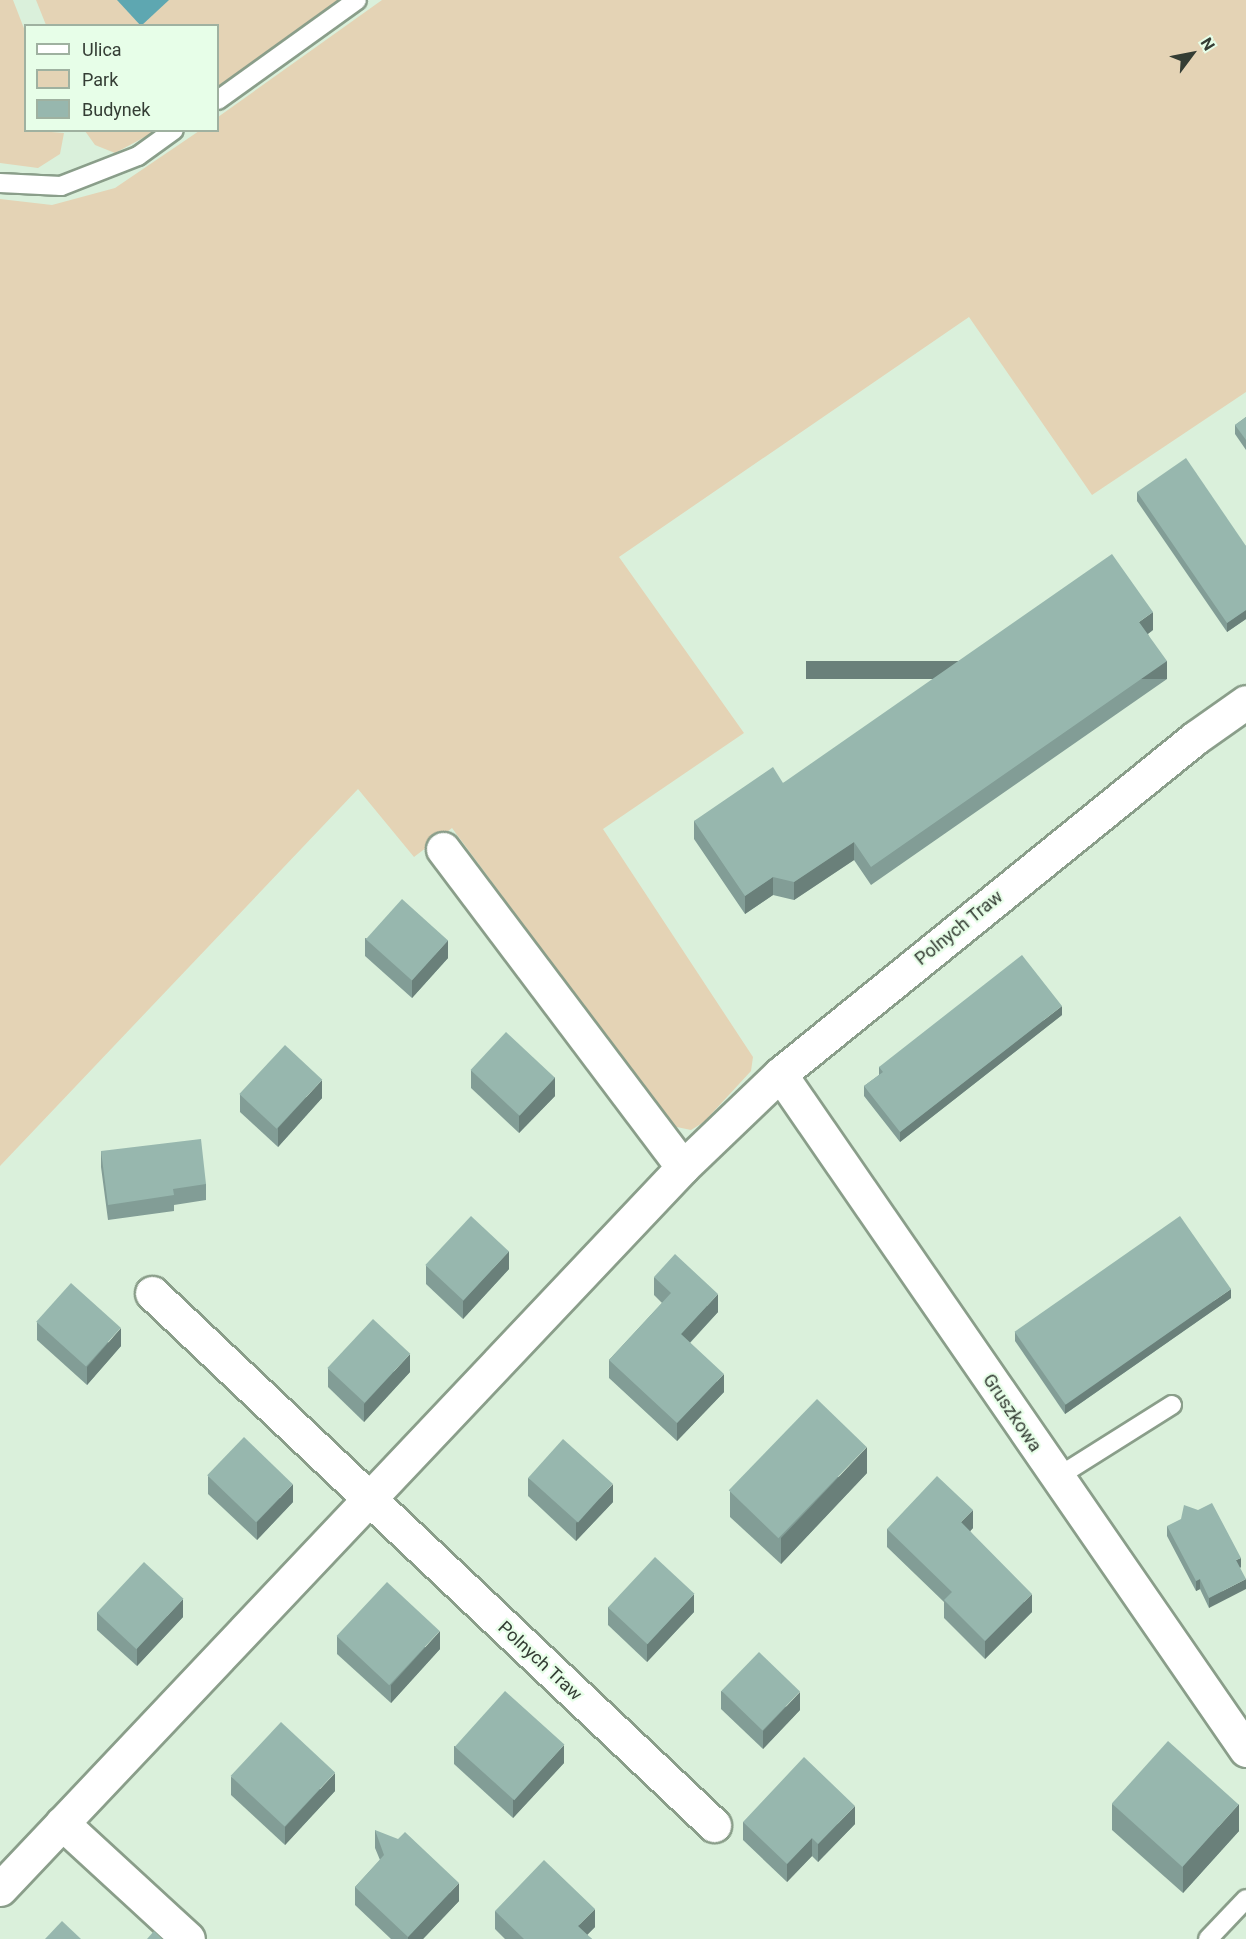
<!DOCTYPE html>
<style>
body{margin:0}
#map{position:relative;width:1246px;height:1939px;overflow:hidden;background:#daf0db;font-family:Roboto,sans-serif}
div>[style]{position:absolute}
.green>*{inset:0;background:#e4d3b5}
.water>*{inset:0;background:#5ea7b1}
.roads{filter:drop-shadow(2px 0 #8a9e8a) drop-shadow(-2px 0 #8a9e8a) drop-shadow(0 2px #8a9e8a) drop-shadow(0 -2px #8a9e8a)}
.service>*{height:18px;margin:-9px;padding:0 9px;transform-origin:9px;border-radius:9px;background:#fff}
.minor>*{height:33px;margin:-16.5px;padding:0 16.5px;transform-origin:16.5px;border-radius:16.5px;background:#fff}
.wall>*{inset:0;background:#829d96}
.shaded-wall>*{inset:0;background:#6a807a;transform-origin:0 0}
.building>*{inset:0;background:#97b7ae;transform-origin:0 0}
span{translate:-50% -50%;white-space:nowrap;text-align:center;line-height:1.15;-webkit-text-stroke:4.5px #e7fee8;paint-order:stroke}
.street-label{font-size:18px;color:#343d34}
.legend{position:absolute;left:24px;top:24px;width:195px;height:108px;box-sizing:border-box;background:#e7fee8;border:2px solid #9fb1a0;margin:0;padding:8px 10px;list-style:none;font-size:18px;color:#343d34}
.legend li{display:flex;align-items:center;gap:12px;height:30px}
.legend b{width:30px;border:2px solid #9fb1a0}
.north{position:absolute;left:1162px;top:24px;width:60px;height:60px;-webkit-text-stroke:4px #e7fee8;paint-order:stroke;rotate:58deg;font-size:16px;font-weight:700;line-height:24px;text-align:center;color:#343d34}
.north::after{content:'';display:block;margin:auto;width:21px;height:27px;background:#343d34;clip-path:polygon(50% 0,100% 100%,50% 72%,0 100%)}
</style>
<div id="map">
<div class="green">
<div style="clip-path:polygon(0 0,13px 0,25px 31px,26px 130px,64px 133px,60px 154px,38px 168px,0 163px)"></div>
<div style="clip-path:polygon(36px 0,347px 0,218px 92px,218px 26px,46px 25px)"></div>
<div style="clip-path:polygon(382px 0,1246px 0,1246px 392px,1092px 495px,969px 317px,619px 557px,744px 733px,603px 829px,753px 1057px,751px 1071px,704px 1122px,691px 1130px,672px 1126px,452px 828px,414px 857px,358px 789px,0 1166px,0 199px,52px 205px,115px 188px,199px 131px,218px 130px,218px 117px)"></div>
<div style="clip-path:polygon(85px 131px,156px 131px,115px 153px,95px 145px)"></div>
</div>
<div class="water">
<div style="clip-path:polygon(117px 0,169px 0,141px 26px)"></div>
</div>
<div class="roads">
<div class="service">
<div style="left:218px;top:100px;width:171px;rotate:-35.7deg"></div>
<div style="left:0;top:183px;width:61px;rotate:2.8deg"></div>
<div style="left:61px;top:186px;width:83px;rotate:-21.3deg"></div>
<div style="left:138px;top:156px;width:44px;rotate:-35.8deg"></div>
<div style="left:1056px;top:1478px;width:137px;rotate:-32.2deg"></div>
<div style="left:1208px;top:1939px;width:55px;rotate:-46.5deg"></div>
</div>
<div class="minor">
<div style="left:443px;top:849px;width:398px;rotate:53deg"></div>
<div style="left:780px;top:1074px;width:821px;rotate:55.42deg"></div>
<div style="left:152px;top:1293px;width:774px;rotate:43.43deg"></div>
<div style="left:62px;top:1823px;width:171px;rotate:42.6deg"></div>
<div style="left:0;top:1889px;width:994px;rotate:-46.59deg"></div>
<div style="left:683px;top:1167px;width:134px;rotate:-43.8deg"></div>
<div style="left:780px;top:1074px;width:534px;rotate:-38.99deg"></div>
<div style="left:1195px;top:738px;width:62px;rotate:-35.2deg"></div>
</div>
</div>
<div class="wall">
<div style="clip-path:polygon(1246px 417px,1246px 450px,1235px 434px,1235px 425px)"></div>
<div style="clip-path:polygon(1137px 492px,1246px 546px,1246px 619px,1227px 632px,1137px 501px)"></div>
<div style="clip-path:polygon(1153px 630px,1148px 634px,1167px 679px,871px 885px,854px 860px,794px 900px,773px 895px,745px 914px,694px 839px,694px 821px,783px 783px)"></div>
<div style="clip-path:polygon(365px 938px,448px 958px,412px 998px,365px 956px)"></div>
<div style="clip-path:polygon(1062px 1015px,900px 1142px,864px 1096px,864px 1086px,879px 1075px,879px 1067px)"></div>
<div style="clip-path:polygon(471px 1070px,555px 1096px,519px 1133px,471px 1088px)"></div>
<div style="clip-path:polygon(240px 1094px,322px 1098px,278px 1147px,240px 1112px)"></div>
<div style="clip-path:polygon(101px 1151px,206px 1184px,206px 1200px,174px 1205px,174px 1211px,108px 1220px,101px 1167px)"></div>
<div style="clip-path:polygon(426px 1266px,509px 1269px,463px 1319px,426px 1284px)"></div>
<div style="clip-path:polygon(654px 1277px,718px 1312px,690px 1343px,724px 1392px,677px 1441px,609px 1378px,609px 1360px,662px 1303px,654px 1295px)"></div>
<div style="clip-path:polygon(1231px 1298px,1065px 1414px,1015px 1341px,1015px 1332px)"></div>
<div style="clip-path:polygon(37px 1322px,121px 1346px,87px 1385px,37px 1340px)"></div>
<div style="clip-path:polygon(328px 1369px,410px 1372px,364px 1422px,328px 1387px)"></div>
<div style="clip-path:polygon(867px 1473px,781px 1564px,730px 1517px,730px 1491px)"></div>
<div style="clip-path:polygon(208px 1476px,293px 1502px,257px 1540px,208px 1494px)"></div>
<div style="clip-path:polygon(528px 1478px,613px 1502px,576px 1541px,528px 1496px)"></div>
<div style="clip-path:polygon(1167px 1526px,1241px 1567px,1209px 1608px,1200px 1589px,1196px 1591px,1167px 1536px)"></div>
<div style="clip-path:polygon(973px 1528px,970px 1531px,1032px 1612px,985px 1659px,944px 1618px,944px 1602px,887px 1547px,887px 1529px)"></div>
<div style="clip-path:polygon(608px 1607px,694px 1612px,647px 1662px,608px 1625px)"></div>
<div style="clip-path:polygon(97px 1612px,183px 1617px,137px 1666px,97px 1630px)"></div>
<div style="clip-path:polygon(337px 1636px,440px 1649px,391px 1703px,337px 1654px)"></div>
<div style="clip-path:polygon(721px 1691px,800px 1710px,763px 1749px,721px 1709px)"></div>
<div style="clip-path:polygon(454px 1746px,564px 1763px,513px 1818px,454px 1764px)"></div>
<div style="clip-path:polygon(231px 1777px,335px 1791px,285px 1845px,231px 1795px)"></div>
<div style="clip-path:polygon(1112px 1804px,1239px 1831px,1183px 1893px,1112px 1830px)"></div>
<div style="clip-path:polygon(743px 1822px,855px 1824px,818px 1862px,812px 1856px,787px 1882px,743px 1840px)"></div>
<div style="clip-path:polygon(375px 1830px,459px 1901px,423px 1939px,391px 1939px,355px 1905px,355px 1887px,380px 1860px,375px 1848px)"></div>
<div style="clip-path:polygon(495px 1911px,595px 1927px,587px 1935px,592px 1939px,505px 1939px,495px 1929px)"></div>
</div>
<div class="shaded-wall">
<div style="clip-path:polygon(1246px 610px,1246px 619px,1227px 632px,1227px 623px)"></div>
<div style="clip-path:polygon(1153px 612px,1153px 630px,1139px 640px,1139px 622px)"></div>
<div style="left:1167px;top:661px;width:18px;height:361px;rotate:90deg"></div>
<div style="clip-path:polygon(854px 842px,854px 860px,794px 900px,794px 882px)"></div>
<div style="clip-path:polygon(773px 877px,773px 895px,745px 914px,745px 896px)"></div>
<div style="clip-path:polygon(448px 940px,448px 958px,412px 998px,412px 980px)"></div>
<div style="clip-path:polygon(1062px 1006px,1062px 1015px,900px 1142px,900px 1132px)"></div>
<div style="clip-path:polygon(555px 1077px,555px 1096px,519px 1133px,519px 1115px)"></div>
<div style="clip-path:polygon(322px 1080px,322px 1098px,278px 1147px,278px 1128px)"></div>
<div style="clip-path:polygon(509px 1251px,509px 1269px,463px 1319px,463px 1301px)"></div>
<div style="clip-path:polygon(1231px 1289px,1231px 1298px,1065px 1414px,1065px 1404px)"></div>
<div style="clip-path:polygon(718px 1294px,718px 1312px,681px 1352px,681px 1334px)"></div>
<div style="clip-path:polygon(121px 1328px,121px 1346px,87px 1385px,87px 1367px)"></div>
<div style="clip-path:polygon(410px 1354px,410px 1372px,364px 1422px,364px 1404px)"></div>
<div style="clip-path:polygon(724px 1374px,724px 1392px,677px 1441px,677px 1423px)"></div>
<div style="clip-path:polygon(867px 1447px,867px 1473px,781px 1564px,781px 1538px)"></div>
<div style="clip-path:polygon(293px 1484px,293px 1502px,257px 1540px,257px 1522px)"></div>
<div style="clip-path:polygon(613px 1484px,613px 1502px,576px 1541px,576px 1523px)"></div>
<div style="clip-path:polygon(973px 1510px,973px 1528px,961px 1541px,961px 1522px)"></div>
<div style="clip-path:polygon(1241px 1558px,1241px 1567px,1236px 1569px,1236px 1560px)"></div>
<div style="clip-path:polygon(1200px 1579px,1200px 1589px,1196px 1591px,1196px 1581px)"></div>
<div style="clip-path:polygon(1246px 1579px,1246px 1589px,1209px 1608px,1209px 1598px)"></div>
<div style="clip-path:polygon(694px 1594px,694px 1612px,647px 1662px,647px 1644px)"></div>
<div style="clip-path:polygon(1032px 1594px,1032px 1612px,985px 1659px,985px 1641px)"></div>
<div style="clip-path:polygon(183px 1599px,183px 1617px,137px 1666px,137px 1648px)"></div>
<div style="clip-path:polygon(440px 1631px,440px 1649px,391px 1703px,391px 1685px)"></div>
<div style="clip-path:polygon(800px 1692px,800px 1710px,763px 1749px,763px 1731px)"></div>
<div style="clip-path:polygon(564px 1745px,564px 1763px,513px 1818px,513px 1800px)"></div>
<div style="clip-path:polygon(335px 1773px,335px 1791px,285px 1845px,285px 1827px)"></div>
<div style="clip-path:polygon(1239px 1804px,1239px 1831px,1183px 1893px,1183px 1866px)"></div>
<div style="clip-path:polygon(855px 1806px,855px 1824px,818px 1862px,818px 1844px)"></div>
<div style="clip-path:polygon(812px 1838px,812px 1856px,787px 1882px,787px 1864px)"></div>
<div style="clip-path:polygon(459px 1883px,459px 1901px,423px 1939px,408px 1939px,408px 1937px)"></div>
<div style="clip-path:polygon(595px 1909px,595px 1927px,583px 1939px,578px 1926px)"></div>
</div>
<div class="building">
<div style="clip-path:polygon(1246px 417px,1246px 440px,1235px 425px)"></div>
<div style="clip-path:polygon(1186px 458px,1246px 546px,1246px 610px,1227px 623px,1137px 492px)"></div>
<div style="clip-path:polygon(1112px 554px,1153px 612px,1139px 622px,1167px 661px,871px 867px,854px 842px,794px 882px,773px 877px,745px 896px,694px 821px,773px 767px,783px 783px)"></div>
<div style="left:402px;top:899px;width:62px;height:54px;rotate:42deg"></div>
<div style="clip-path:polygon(1022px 955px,1062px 1006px,900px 1132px,864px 1086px,883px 1072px,879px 1067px)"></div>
<div style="left:506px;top:1032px;width:67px;height:52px;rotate:43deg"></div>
<div style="left:285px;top:1045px;width:51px;height:67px;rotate:43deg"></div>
<div style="clip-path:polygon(201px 1139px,206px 1184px,173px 1189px,174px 1195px,108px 1205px,101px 1151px)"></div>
<div style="left:471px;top:1216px;width:52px;height:67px;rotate:43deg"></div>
<div style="left:1180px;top:1216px;width:89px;height:202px;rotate:55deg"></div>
<div style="clip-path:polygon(675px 1254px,718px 1294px,681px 1334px,724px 1374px,677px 1423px,609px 1360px,671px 1293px,654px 1277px)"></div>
<div style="left:71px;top:1283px;width:67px;height:52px;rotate:42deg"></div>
<div style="left:373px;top:1319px;width:51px;height:67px;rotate:43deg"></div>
<div style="left:817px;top:1399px;width:69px;height:127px;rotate:44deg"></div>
<div style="left:244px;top:1437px;width:68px;height:53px;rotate:44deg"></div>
<div style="left:563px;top:1439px;width:67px;height:52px;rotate:42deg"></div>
<div style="clip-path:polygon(937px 1476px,973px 1510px,961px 1522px,1032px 1594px,985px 1641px,944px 1600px,952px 1592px,887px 1529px)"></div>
<div style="clip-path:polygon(1212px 1503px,1241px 1558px,1236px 1560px,1246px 1579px,1209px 1598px,1200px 1579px,1196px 1581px,1167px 1526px,1181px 1519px,1184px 1505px,1198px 1510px)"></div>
<div style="left:655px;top:1557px;width:54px;height:69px;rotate:43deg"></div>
<div style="left:144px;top:1562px;width:54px;height:69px;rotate:43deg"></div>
<div style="left:387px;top:1582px;width:72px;height:74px;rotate:43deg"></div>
<div style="left:759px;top:1652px;width:57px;height:54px;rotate:44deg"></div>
<div style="left:505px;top:1691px;width:80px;height:75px;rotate:42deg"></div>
<div style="left:281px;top:1722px;width:74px;height:74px;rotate:43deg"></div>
<div style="left:1168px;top:1741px;width:95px;height:84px;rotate:42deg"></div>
<div style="clip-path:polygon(804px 1757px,855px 1806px,818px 1844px,812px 1838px,787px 1864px,743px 1822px)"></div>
<div style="clip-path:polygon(375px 1830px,398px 1839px,405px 1832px,459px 1883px,408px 1937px,355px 1887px,384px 1855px)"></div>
<div style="clip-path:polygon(544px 1860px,595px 1909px,578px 1926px,592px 1939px,524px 1939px,495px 1911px)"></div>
<div style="clip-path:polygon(62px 1921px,81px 1939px,45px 1939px)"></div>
<div style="clip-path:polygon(154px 1931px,162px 1939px,147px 1939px)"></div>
</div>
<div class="street-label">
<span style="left:959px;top:928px;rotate:-39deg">Polnych Traw</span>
<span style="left:1012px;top:1413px;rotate:56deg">Gruszkowa</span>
<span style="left:540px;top:1661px;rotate:43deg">Polnych Traw</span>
</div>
<ul class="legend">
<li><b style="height:8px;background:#fff"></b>Ulica</li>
<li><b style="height:16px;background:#e4d3b5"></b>Park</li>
<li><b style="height:16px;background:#97b7ae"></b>Budynek</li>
</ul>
<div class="north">N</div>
</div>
